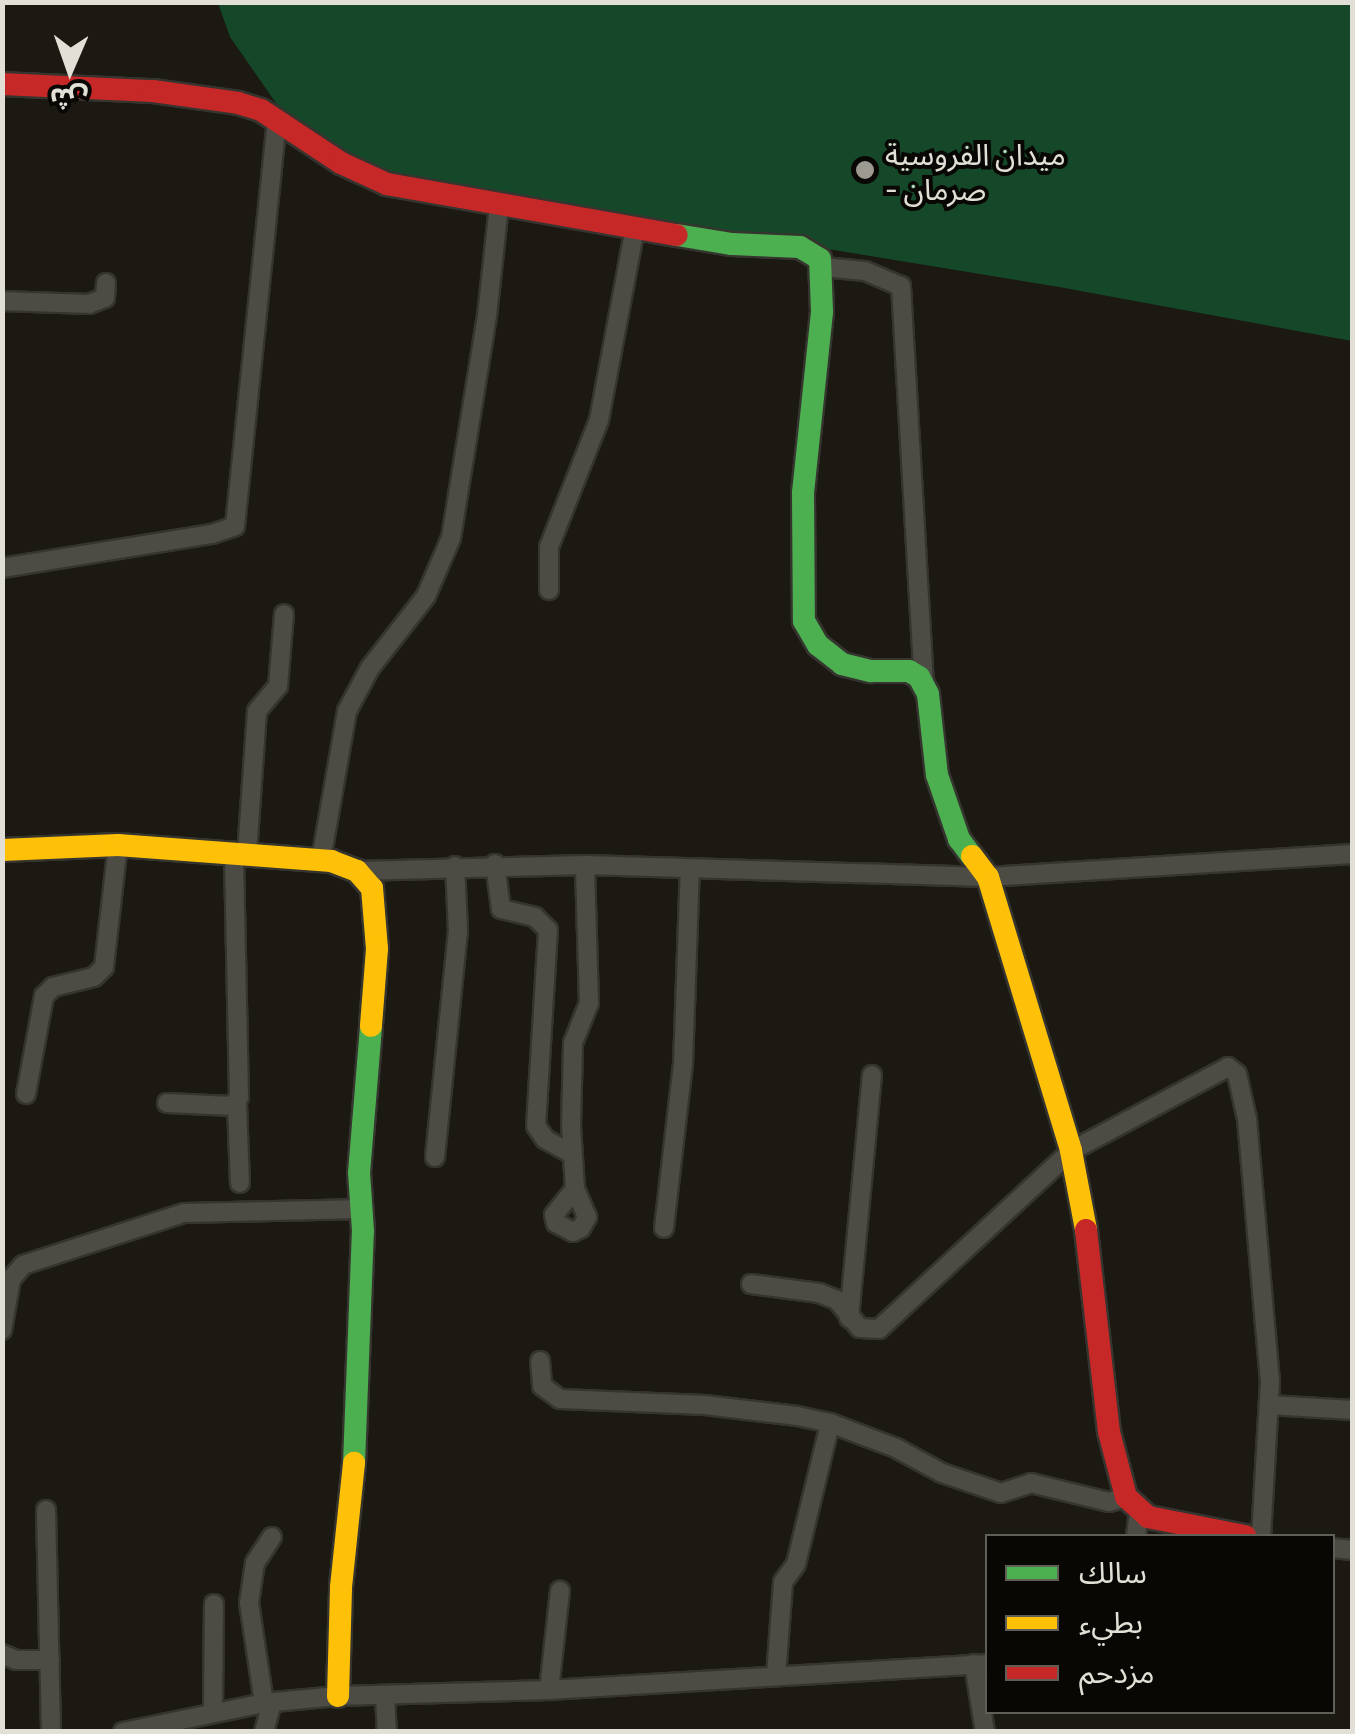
<!DOCTYPE html>
<meta charset="utf-8">
<style>
body{margin:0}
#map{position:relative;width:1355px;height:1734px;overflow:hidden;background:#1b1912;font-family:Commissioner,"Noto Sans Arabic",sans-serif}
div>[style]{position:absolute}
.green>*{inset:0;background:#144828}
.roads{filter:drop-shadow(2px 0 #35342f) drop-shadow(-2px 0 #35342f) drop-shadow(0 2px #35342f) drop-shadow(0 -2px #35342f)}
.street>*{height:18px;margin:-9px;padding:0 9px;transform-origin:9px;border-radius:9px;background:#4c4b44}
.fast>*{height:22px;margin:-11px;padding:0 11px;transform-origin:11px;border-radius:11px;background:#4caf50}
.slow>*{height:22px;margin:-11px;padding:0 11px;transform-origin:11px;border-radius:11px;background:#ffc107}
.jam>*{height:22px;margin:-11px;padding:0 11px;transform-origin:11px;border-radius:11px;background:#c62828}
.dots>*{width:28px;height:28px;translate:-50% -50%;box-sizing:border-box;border:5px solid #080703;border-radius:50%}
span{translate:-50% -50%;white-space:nowrap;text-align:center;line-height:1.15;-webkit-text-stroke:8px #080703;paint-order:stroke}
.poi-label{font-size:30px;color:#e2e0d6}
.left{translate:0 -50%;text-align:left}
.frame{position:absolute;inset:0;border:5px solid #e2e0d6;pointer-events:none}
.legend{position:absolute;left:985px;top:1534px;width:350px;height:180px;box-sizing:border-box;background:#080703;border:2px solid #5f5e57;margin:0;padding:12px 18px;list-style:none;font-size:30px;color:#e2e0d6}
.legend li{display:flex;align-items:center;gap:20px;height:50px}
.legend b{width:50px;border:2px solid #5f5e57}
.north{position:absolute;left:20px;top:20px;width:100px;height:100px;-webkit-text-stroke:8px #080703;paint-order:stroke;rotate:182deg;font-size:28px;font-weight:700;line-height:40px;text-align:center;color:#e2e0d6}
.north::after{content:'';display:block;margin:auto;width:35px;height:45px;background:#e2e0d6;clip-path:polygon(50% 0,100% 100%,50% 72%,0 100%)}
</style>
<div id="map">
<div class="green">
<div style="clip-path:polygon(218px 3px,1352px 3px,1352px 341px,1059px 287px,402px 179px,352px 161px,283px 113px,230px 37px)"></div>
</div>
<div class="roads">
<div class="street">
<div style="left:823px;top:267px;width:42px;rotate:5.4deg"></div>
<div style="left:865px;top:271px;width:39px;rotate:23deg"></div>
<div style="left:901px;top:286px;width:399px;rotate:86.7deg"></div>
<div style="left:2px;top:301px;width:87px;rotate:2deg"></div>
<div style="left:89px;top:304px;width:17px;rotate:-21deg"></div>
<div style="left:105px;top:298px;width:15px;rotate:-86deg"></div>
<div style="left:2px;top:568px;width:213px;rotate:-9.2deg"></div>
<div style="left:212px;top:534px;width:24px;rotate:-19deg"></div>
<div style="left:235px;top:526px;width:408px;rotate:-84.1deg"></div>
<div style="left:549px;top:590px;width:43px;rotate:-90deg"></div>
<div style="left:549px;top:547px;width:136px;rotate:-68.5deg"></div>
<div style="left:599px;top:420px;width:195px;rotate:-79.4deg"></div>
<div style="left:247px;top:854px;width:143px;rotate:-86deg"></div>
<div style="left:257px;top:711px;width:33px;rotate:-50deg"></div>
<div style="left:278px;top:686px;width:72px;rotate:-85.2deg"></div>
<div style="left:321px;top:860px;width:151px;rotate:-80.1deg"></div>
<div style="left:347px;top:711px;width:49px;rotate:-61.9deg"></div>
<div style="left:370px;top:668px;width:91px;rotate:-52.1deg"></div>
<div style="left:426px;top:596px;width:63px;rotate:-66.7deg"></div>
<div style="left:451px;top:538px;width:225px;rotate:-80.8deg"></div>
<div style="left:487px;top:316px;width:112px;rotate:-83.8deg"></div>
<div style="left:495px;top:864px;width:45px;rotate:82.4deg"></div>
<div style="left:501px;top:909px;width:35px;rotate:13deg"></div>
<div style="left:535px;top:917px;width:18px;rotate:45deg"></div>
<div style="left:548px;top:930px;width:196px;rotate:93.5deg"></div>
<div style="left:536px;top:1126px;width:16px;rotate:55deg"></div>
<div style="left:545px;top:1139px;width:31px;rotate:29deg"></div>
<div style="left:357px;top:871px;width:228px;rotate:-1.5deg"></div>
<div style="left:585px;top:865px;width:403px;rotate:1.7deg"></div>
<div style="left:988px;top:877px;width:365px;rotate:-3.6deg"></div>
<div style="left:26px;top:1094px;width:100px;rotate:-79.6deg"></div>
<div style="left:44px;top:996px;width:13px;rotate:-45deg"></div>
<div style="left:53px;top:987px;width:42px;rotate:-13.7deg"></div>
<div style="left:94px;top:977px;width:14px;rotate:-45deg"></div>
<div style="left:104px;top:967px;width:123px;rotate:-83.5deg"></div>
<div style="left:167px;top:1103px;width:65px;rotate:2.6deg"></div>
<div style="left:232px;top:1106px;width:11px;rotate:-52deg"></div>
<div style="left:239px;top:1097px;width:244px;rotate:-91.2deg"></div>
<div style="left:237px;top:1103px;width:80px;rotate:87.9deg"></div>
<div style="left:435px;top:1157px;width:227px;rotate:-84.2deg"></div>
<div style="left:458px;top:931px;width:65px;rotate:-92.6deg"></div>
<div style="left:575px;top:1189px;width:33px;rotate:129deg"></div>
<div style="left:554px;top:1215px;width:8px;rotate:76deg"></div>
<div style="left:556px;top:1223px;width:19px;rotate:28deg"></div>
<div style="left:573px;top:1232px;width:9px;rotate:-27deg"></div>
<div style="left:581px;top:1228px;width:13px;rotate:-61deg"></div>
<div style="left:587px;top:1217px;width:30px;rotate:-113deg"></div>
<div style="left:575px;top:1189px;width:63px;rotate:-93.6deg"></div>
<div style="left:571px;top:1126px;width:83px;rotate:-88.6deg"></div>
<div style="left:573px;top:1043px;width:43px;rotate:-68.2deg"></div>
<div style="left:589px;top:1003px;width:138px;rotate:-91.7deg"></div>
<div style="left:664px;top:1228px;width:164px;rotate:-83.4deg"></div>
<div style="left:683px;top:1065px;width:196px;rotate:-88deg"></div>
<div style="left:751px;top:1284px;width:69px;rotate:7.5deg"></div>
<div style="left:819px;top:1293px;width:19px;rotate:21deg"></div>
<div style="left:837px;top:1300px;width:36px;rotate:51deg"></div>
<div style="left:860px;top:1328px;width:19px;rotate:3deg"></div>
<div style="left:879px;top:1329px;width:262px;rotate:-42.8deg"></div>
<div style="left:1071px;top:1151px;width:178px;rotate:-28.1deg"></div>
<div style="left:1228px;top:1067px;width:11px;rotate:38deg"></div>
<div style="left:1237px;top:1074px;width:46px;rotate:77.5deg"></div>
<div style="left:1247px;top:1119px;width:263px;rotate:85deg"></div>
<div style="left:1270px;top:1381px;width:155px;rotate:93.3deg"></div>
<div style="left:849px;top:1318px;width:244px;rotate:-84.6deg"></div>
<div style="left:2px;top:1330px;width:52px;rotate:-80deg"></div>
<div style="left:11px;top:1279px;width:18px;rotate:-49deg"></div>
<div style="left:23px;top:1265px;width:169px;rotate:-17.9deg"></div>
<div style="left:184px;top:1213px;width:179px;rotate:-1.3deg"></div>
<div style="left:540px;top:1361px;width:25px;rotate:85deg"></div>
<div style="left:542px;top:1386px;width:22px;rotate:36deg"></div>
<div style="left:560px;top:1399px;width:145px;rotate:2.4deg"></div>
<div style="left:705px;top:1405px;width:93px;rotate:6.8deg"></div>
<div style="left:797px;top:1416px;width:34px;rotate:12deg"></div>
<div style="left:830px;top:1423px;width:71px;rotate:20.7deg"></div>
<div style="left:896px;top:1448px;width:52px;rotate:28.5deg"></div>
<div style="left:942px;top:1473px;width:62px;rotate:18.7deg"></div>
<div style="left:1001px;top:1493px;width:32px;rotate:-18deg"></div>
<div style="left:1031px;top:1483px;width:80px;rotate:13.7deg"></div>
<div style="left:1109px;top:1502px;width:18px;rotate:-16deg"></div>
<div style="left:1270px;top:1405px;width:82px;rotate:3.5deg"></div>
<div style="left:46px;top:1510px;width:222px;rotate:88.7deg"></div>
<div style="left:1136px;top:1536px;width:24px;rotate:-83deg"></div>
<div style="left:1332px;top:1548px;width:20px;rotate:6deg"></div>
<div style="left:2px;top:1654px;width:15px;rotate:23deg"></div>
<div style="left:16px;top:1660px;width:34px"></div>
<div style="left:974px;top:1664px;width:69px;rotate:80.8deg"></div>
<div style="left:776px;top:1676px;width:94px;rotate:-85.7deg"></div>
<div style="left:783px;top:1582px;width:22px;rotate:-54deg"></div>
<div style="left:796px;top:1564px;width:145px;rotate:-76.4deg"></div>
<div style="left:549px;top:1690px;width:100px;rotate:-83.7deg"></div>
<div style="left:385px;top:1697px;width:35px;rotate:87deg"></div>
<div style="left:264px;top:1703px;width:101px;rotate:-98.5deg"></div>
<div style="left:249px;top:1603px;width:40px;rotate:-81.5deg"></div>
<div style="left:255px;top:1563px;width:31px;rotate:-57deg"></div>
<div style="left:213px;top:1712px;width:108px;rotate:-89.5deg"></div>
<div style="left:123px;top:1732px;width:144px;rotate:-11.6deg"></div>
<div style="left:264px;top:1703px;width:74px;rotate:-5.4deg"></div>
<div style="left:338px;top:1696px;width:211px;rotate:-1.6deg"></div>
<div style="left:549px;top:1690px;width:440px;rotate:-3.4deg"></div>
<div style="left:264px;top:1732px;width:31px;rotate:-75deg"></div>
</div>
<div class="fast">
<div style="left:677px;top:235px;width:56px;rotate:9.3deg"></div>
<div style="left:732px;top:244px;width:68px;rotate:2.5deg"></div>
<div style="left:800px;top:247px;width:23px;rotate:31deg"></div>
<div style="left:820px;top:259px;width:53px;rotate:87.8deg"></div>
<div style="left:822px;top:312px;width:182px;rotate:96deg"></div>
<div style="left:803px;top:493px;width:128px;rotate:89.6deg"></div>
<div style="left:804px;top:621px;width:28px;rotate:60deg"></div>
<div style="left:818px;top:645px;width:31px;rotate:38deg"></div>
<div style="left:842px;top:664px;width:30px;rotate:14deg"></div>
<div style="left:871px;top:671px;width:38px"></div>
<div style="left:909px;top:671px;width:12px;rotate:31deg"></div>
<div style="left:919px;top:677px;width:19px;rotate:62deg"></div>
<div style="left:928px;top:694px;width:81px;rotate:83.7deg"></div>
<div style="left:937px;top:775px;width:68px;rotate:71deg"></div>
<div style="left:959px;top:839px;width:21px;rotate:53deg"></div>
<div style="left:354px;top:1463px;width:232px;rotate:-87.8deg"></div>
<div style="left:363px;top:1231px;width:58px;rotate:-93.9deg"></div>
<div style="left:359px;top:1173px;width:147px;rotate:-85.3deg"></div>
</div>
<div class="slow">
<div style="left:2px;top:850px;width:116px;rotate:-2.5deg"></div>
<div style="left:118px;top:845px;width:214px;rotate:4.3deg"></div>
<div style="left:331px;top:861px;width:28px;rotate:21deg"></div>
<div style="left:357px;top:871px;width:23px;rotate:49deg"></div>
<div style="left:372px;top:888px;width:61px;rotate:85.3deg"></div>
<div style="left:377px;top:949px;width:77px;rotate:94.5deg"></div>
<div style="left:972px;top:856px;width:26px;rotate:53deg"></div>
<div style="left:988px;top:877px;width:286px;rotate:73.1deg"></div>
<div style="left:1071px;top:1151px;width:80px;rotate:79.2deg"></div>
<div style="left:338px;top:1696px;width:109px;rotate:-88.4deg"></div>
<div style="left:341px;top:1587px;width:125px;rotate:-84deg"></div>
</div>
<div class="jam">
<div style="left:2px;top:84px;width:151px;rotate:2.7deg"></div>
<div style="left:153px;top:91px;width:86px;rotate:8deg"></div>
<div style="left:238px;top:103px;width:24px;rotate:17deg"></div>
<div style="left:261px;top:110px;width:96px;rotate:33.5deg"></div>
<div style="left:341px;top:163px;width:51px;rotate:24.5deg"></div>
<div style="left:387px;top:184px;width:294px;rotate:10deg"></div>
<div style="left:1086px;top:1230px;width:203px;rotate:83.5deg"></div>
<div style="left:1109px;top:1432px;width:67px;rotate:75.3deg"></div>
<div style="left:1126px;top:1497px;width:30px;rotate:42deg"></div>
<div style="left:1148px;top:1517px;width:99px;rotate:11.1deg"></div>
</div>
</div>
<div class="dots">
<div style="left:865px;top:170px;background:#9c9a91"></div>
</div>
<div class="poi-label">
<span class="left" style="left:885px;top:170px">ميدان الفروسية<br>- صرمان</span>
</div>
<div class="frame"></div>
<ul class="legend">
<li><b style="height:12px;background:#4caf50"></b>سالك</li>
<li><b style="height:12px;background:#ffc107"></b>بطيء</li>
<li><b style="height:12px;background:#c62828"></b>مزدحم</li>
</ul>
<div class="north">ش</div>
</div>
